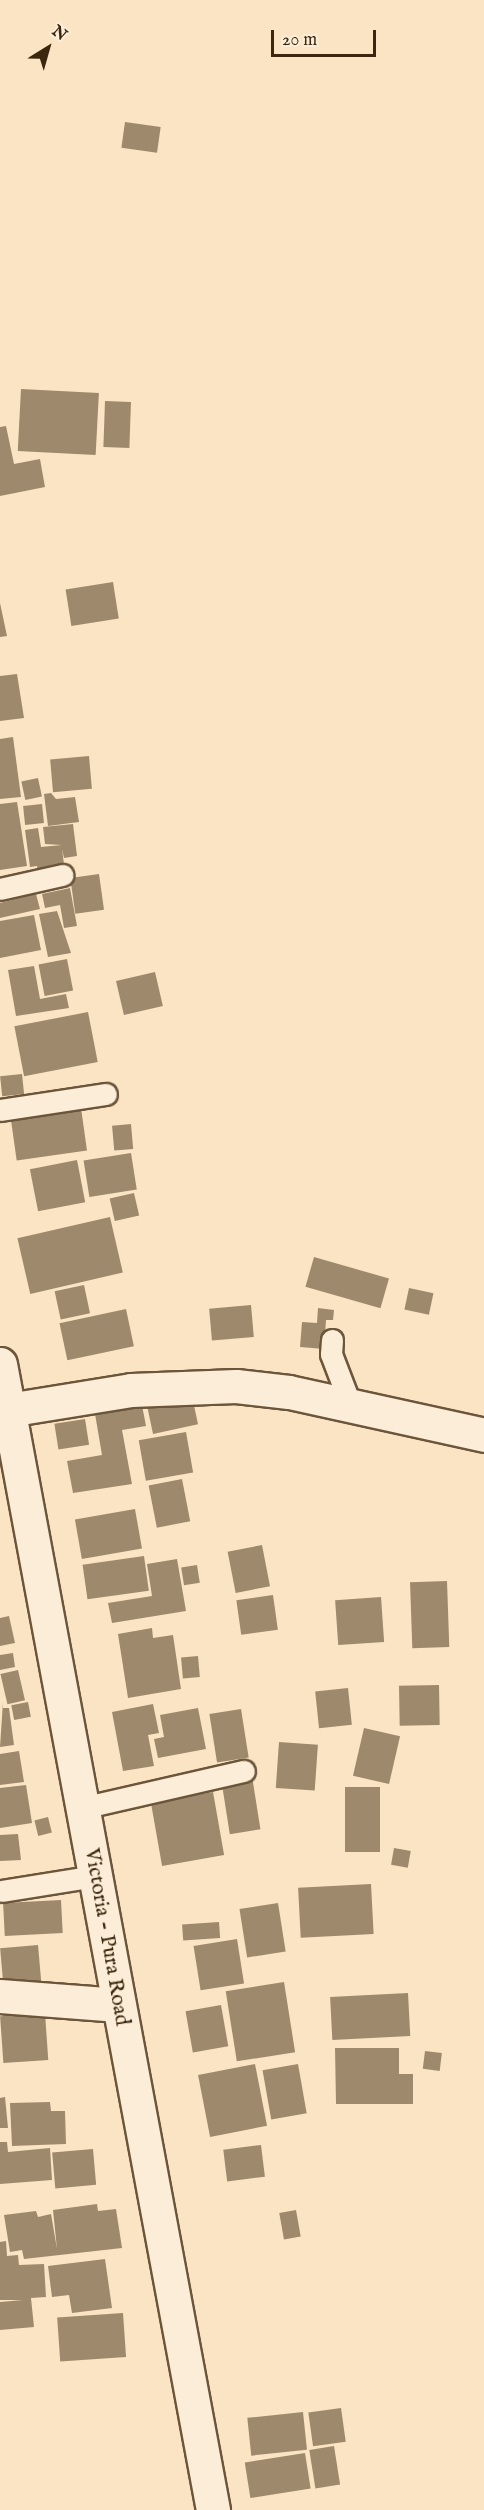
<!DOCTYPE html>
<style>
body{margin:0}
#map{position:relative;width:484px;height:2510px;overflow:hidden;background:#fbe4c3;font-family:"IM FELL English",serif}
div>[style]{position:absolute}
.building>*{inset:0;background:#9f896c;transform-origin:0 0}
.roads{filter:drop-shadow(2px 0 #6c563b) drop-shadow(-2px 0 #6c563b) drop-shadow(0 2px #6c563b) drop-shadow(0 -2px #6c563b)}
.lane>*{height:21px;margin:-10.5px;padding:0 10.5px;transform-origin:10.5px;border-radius:10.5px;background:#fcedd8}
.street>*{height:33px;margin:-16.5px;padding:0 16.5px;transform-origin:16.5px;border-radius:16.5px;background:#fcedd8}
.secondary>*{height:33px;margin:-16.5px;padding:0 16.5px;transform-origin:16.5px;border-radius:16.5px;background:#fcedd8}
span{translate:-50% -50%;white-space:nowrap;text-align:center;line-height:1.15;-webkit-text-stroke:4.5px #fcedd8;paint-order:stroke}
.street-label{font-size:21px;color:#3c270e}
.north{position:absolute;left:18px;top:18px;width:60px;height:60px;-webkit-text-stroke:4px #fcedd8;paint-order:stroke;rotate:37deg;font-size:16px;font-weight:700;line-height:24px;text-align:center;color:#3c270e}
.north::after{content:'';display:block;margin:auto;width:21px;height:27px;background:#3c270e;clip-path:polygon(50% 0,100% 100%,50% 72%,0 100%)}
.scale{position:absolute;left:271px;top:30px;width:105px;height:27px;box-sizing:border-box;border:3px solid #3c270e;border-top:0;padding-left:8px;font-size:18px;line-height:21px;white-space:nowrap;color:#3c270e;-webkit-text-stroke:4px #fcedd8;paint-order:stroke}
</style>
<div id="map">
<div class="building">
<div style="left:125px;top:122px;width:36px;height:26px;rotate:8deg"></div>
<div style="left:21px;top:389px;width:78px;height:62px;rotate:3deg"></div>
<div style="left:105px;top:401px;width:26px;height:46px;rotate:2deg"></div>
<div style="clip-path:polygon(6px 426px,14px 464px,40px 459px,45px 487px,0 496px,0 427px)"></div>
<div style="left:113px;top:582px;width:37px;height:48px;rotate:81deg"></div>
<div style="clip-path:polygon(0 603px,7px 636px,0 637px)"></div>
<div style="clip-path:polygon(17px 674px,24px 718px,0 721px,0 676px)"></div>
<div style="clip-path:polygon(13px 737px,21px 797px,0 799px,0 739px)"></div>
<div style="left:89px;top:756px;width:33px;height:39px;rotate:85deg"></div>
<div style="left:38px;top:778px;width:19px;height:17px;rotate:78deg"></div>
<div style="clip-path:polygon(51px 793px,56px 799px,75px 797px,79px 822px,48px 826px,44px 794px)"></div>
<div style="clip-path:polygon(17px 802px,27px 866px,0 870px,0 804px)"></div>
<div style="left:42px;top:804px;width:19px;height:19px;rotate:84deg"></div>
<div style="clip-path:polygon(73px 824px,77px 856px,64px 858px,62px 849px,65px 872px,38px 875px,37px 866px,30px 867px,25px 830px,38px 828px,41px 847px,62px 845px,45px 844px,43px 827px)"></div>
<div style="left:99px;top:874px;width:36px;height:29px;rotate:82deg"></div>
<div style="clip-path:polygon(70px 888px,77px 926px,64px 928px,60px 905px,45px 908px,42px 894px)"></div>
<div style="clip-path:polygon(36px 894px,40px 909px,0 918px,0 903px)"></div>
<div style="clip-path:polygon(57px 911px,71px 953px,48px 957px,39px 914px)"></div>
<div style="clip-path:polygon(34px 915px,41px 950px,0 958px,0 921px)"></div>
<div style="left:67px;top:959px;width:32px;height:29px;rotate:79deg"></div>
<div style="clip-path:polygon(34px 966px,40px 999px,66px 994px,69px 1008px,16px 1016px,8px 970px)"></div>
<div style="left:155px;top:972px;width:35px;height:40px;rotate:77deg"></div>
<div style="left:88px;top:1012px;width:51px;height:75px;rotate:79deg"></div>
<div style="left:22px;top:1074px;width:20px;height:22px;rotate:84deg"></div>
<div style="left:81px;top:1108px;width:43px;height:71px;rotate:82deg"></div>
<div style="left:131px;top:1124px;width:25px;height:19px;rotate:85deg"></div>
<div style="left:131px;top:1153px;width:37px;height:48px;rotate:81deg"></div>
<div style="left:77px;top:1160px;width:43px;height:48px;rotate:79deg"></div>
<div style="left:134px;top:1193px;width:23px;height:25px;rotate:77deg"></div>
<div style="left:110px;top:1217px;width:57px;height:95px;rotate:77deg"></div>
<div style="left:314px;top:1257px;width:78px;height:31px;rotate:16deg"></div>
<div style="left:84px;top:1285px;width:29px;height:30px;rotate:78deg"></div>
<div style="left:409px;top:1288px;width:25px;height:22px;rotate:12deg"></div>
<div style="left:251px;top:1305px;width:32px;height:42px;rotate:85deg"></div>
<div style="clip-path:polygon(318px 1308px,334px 1310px,333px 1320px,326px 1320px,324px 1349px,300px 1347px,302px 1322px,317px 1323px)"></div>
<div style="left:126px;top:1309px;width:38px;height:68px;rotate:78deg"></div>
<div style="left:192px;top:1396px;width:29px;height:46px;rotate:78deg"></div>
<div style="clip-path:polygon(141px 1400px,146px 1426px,122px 1430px,132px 1484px,73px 1493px,67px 1461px,102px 1455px,94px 1408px)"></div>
<div style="left:85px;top:1419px;width:26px;height:31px;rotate:81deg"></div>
<div style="left:186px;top:1432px;width:41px;height:48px;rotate:80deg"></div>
<div style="left:182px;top:1479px;width:43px;height:34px;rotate:79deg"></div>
<div style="left:135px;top:1509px;width:40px;height:61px;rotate:80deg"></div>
<div style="left:262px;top:1545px;width:42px;height:35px;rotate:79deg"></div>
<div style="left:144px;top:1556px;width:35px;height:62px;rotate:82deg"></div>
<div style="clip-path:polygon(177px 1559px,186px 1611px,112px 1623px,108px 1603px,152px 1596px,147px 1564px)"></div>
<div style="left:197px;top:1565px;width:18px;height:16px;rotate:81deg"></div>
<div style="left:447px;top:1581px;width:66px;height:37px;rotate:88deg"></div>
<div style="left:273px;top:1595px;width:35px;height:37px;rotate:82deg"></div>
<div style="left:381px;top:1597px;width:45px;height:46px;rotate:86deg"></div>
<div style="clip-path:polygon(9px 1616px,15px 1643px,0 1646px,0 1618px)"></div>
<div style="clip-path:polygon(152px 1628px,153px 1638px,173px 1635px,181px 1689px,128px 1698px,118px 1634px)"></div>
<div style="clip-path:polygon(13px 1653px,15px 1667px,0 1670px,0 1655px)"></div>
<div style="left:198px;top:1656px;width:21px;height:17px;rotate:85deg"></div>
<div style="left:18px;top:1670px;width:31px;height:18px;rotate:77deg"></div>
<div style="left:439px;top:1685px;width:40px;height:40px;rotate:89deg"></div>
<div style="left:348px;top:1688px;width:37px;height:33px;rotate:84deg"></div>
<div style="clip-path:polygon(3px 1702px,3px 1708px,9px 1708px,14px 1745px,0 1747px)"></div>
<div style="left:28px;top:1702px;width:15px;height:17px;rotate:79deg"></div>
<div style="clip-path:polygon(153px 1704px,159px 1733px,148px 1735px,154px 1766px,123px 1771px,112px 1712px)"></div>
<div style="clip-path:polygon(198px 1708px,206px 1749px,158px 1758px,154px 1739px,164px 1737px,160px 1715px)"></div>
<div style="left:241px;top:1709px;width:49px;height:32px;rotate:81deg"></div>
<div style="left:364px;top:1728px;width:37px;height:49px;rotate:13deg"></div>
<div style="left:279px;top:1742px;width:39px;height:46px;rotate:4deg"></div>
<div style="clip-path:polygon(19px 1751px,24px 1782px,0 1785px,0 1754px)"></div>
<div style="left:252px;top:1776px;width:54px;height:31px;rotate:81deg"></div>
<div style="clip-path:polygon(26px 1785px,32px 1823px,0 1828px,0 1788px)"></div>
<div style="left:345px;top:1787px;width:35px;height:65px"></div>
<div style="left:213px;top:1792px;width:64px;height:63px;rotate:80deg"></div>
<div style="left:48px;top:1817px;width:16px;height:14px;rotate:76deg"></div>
<div style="clip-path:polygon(18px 1834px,21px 1860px,0 1861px,0 1835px)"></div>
<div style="left:394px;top:1848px;width:17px;height:17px;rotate:10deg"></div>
<div style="left:371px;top:1884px;width:50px;height:73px;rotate:87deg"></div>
<div style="left:61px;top:1900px;width:33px;height:58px;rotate:87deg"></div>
<div style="left:278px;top:1903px;width:49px;height:39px;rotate:81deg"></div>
<div style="left:219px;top:1922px;width:16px;height:37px;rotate:86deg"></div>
<div style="left:237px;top:1939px;width:45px;height:44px;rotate:81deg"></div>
<div style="left:38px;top:1945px;width:37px;height:38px;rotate:85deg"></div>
<div style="left:284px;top:1982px;width:71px;height:59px;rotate:81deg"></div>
<div style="left:408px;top:1993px;width:43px;height:78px;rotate:87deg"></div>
<div style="left:221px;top:2005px;width:42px;height:36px;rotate:80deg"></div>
<div style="left:45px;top:2013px;width:47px;height:45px;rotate:86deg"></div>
<div style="clip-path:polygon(335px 2048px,399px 2048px,399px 2074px,413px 2074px,413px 2104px,336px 2104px)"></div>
<div style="left:425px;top:2051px;width:17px;height:18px;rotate:7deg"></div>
<div style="left:255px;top:2064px;width:63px;height:58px;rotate:79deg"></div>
<div style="left:298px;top:2064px;width:50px;height:36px;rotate:80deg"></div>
<div style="clip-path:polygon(5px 2097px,8px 2128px,0 2128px,0 2098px)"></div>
<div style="clip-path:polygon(50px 2102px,51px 2111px,65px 2111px,66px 2144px,12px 2146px,10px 2103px)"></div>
<div style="clip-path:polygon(0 2142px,7px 2142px,8px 2152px,50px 2148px,52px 2180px,0 2184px)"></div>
<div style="left:261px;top:2145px;width:32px;height:38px;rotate:83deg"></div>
<div style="left:93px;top:2149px;width:36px;height:41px;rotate:85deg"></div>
<div style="clip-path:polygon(97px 2204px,98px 2211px,116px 2209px,122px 2248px,24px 2259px,22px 2250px,10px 2252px,4px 2215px,36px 2211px,38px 2217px,51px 2214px,57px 2249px,53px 2210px)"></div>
<div style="left:296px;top:2210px;width:27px;height:17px;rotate:80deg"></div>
<div style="clip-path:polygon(6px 2241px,7px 2256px,18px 2255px,19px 2265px,44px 2264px,46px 2297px,31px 2298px,34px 2327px,0 2330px,0 2302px,23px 2300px,0 2300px,0 2242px)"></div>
<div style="clip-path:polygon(105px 2259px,112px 2308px,72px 2313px,69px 2295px,52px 2297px,48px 2266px)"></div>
<div style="left:123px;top:2313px;width:44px;height:66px;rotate:86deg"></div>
<div style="left:341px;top:2408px;width:34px;height:33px;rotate:82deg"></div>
<div style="left:303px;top:2412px;width:38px;height:56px;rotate:84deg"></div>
<div style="left:334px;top:2446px;width:39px;height:25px;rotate:81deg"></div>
<div style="left:305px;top:2453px;width:36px;height:61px;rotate:81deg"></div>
</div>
<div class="roads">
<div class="lane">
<div style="left:0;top:889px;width:64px;rotate:-12.7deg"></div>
<div style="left:0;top:1110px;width:107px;rotate:-8.6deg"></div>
<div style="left:332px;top:1340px;width:14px;rotate:94deg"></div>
<div style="left:331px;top:1354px;width:56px;rotate:69deg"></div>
<div style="left:82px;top:1808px;width:166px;rotate:-12.9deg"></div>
<div style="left:2px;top:1891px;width:94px;rotate:-9.2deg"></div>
</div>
<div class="street">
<div style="left:8px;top:1410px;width:125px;rotate:-9.2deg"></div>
<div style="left:131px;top:1390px;width:105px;rotate:-2.2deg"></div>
<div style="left:236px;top:1386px;width:53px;rotate:6.5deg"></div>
<div style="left:289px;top:1392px;width:200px;rotate:12.4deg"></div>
<div style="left:0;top:1996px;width:119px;rotate:4.3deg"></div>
</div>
<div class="secondary">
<div style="left:0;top:1364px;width:1166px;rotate:79.47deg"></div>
</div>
</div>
<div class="street-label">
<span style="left:106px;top:1937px;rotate:80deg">Victoria - Pura Road</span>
</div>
<div class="north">N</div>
<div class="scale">20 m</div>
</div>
